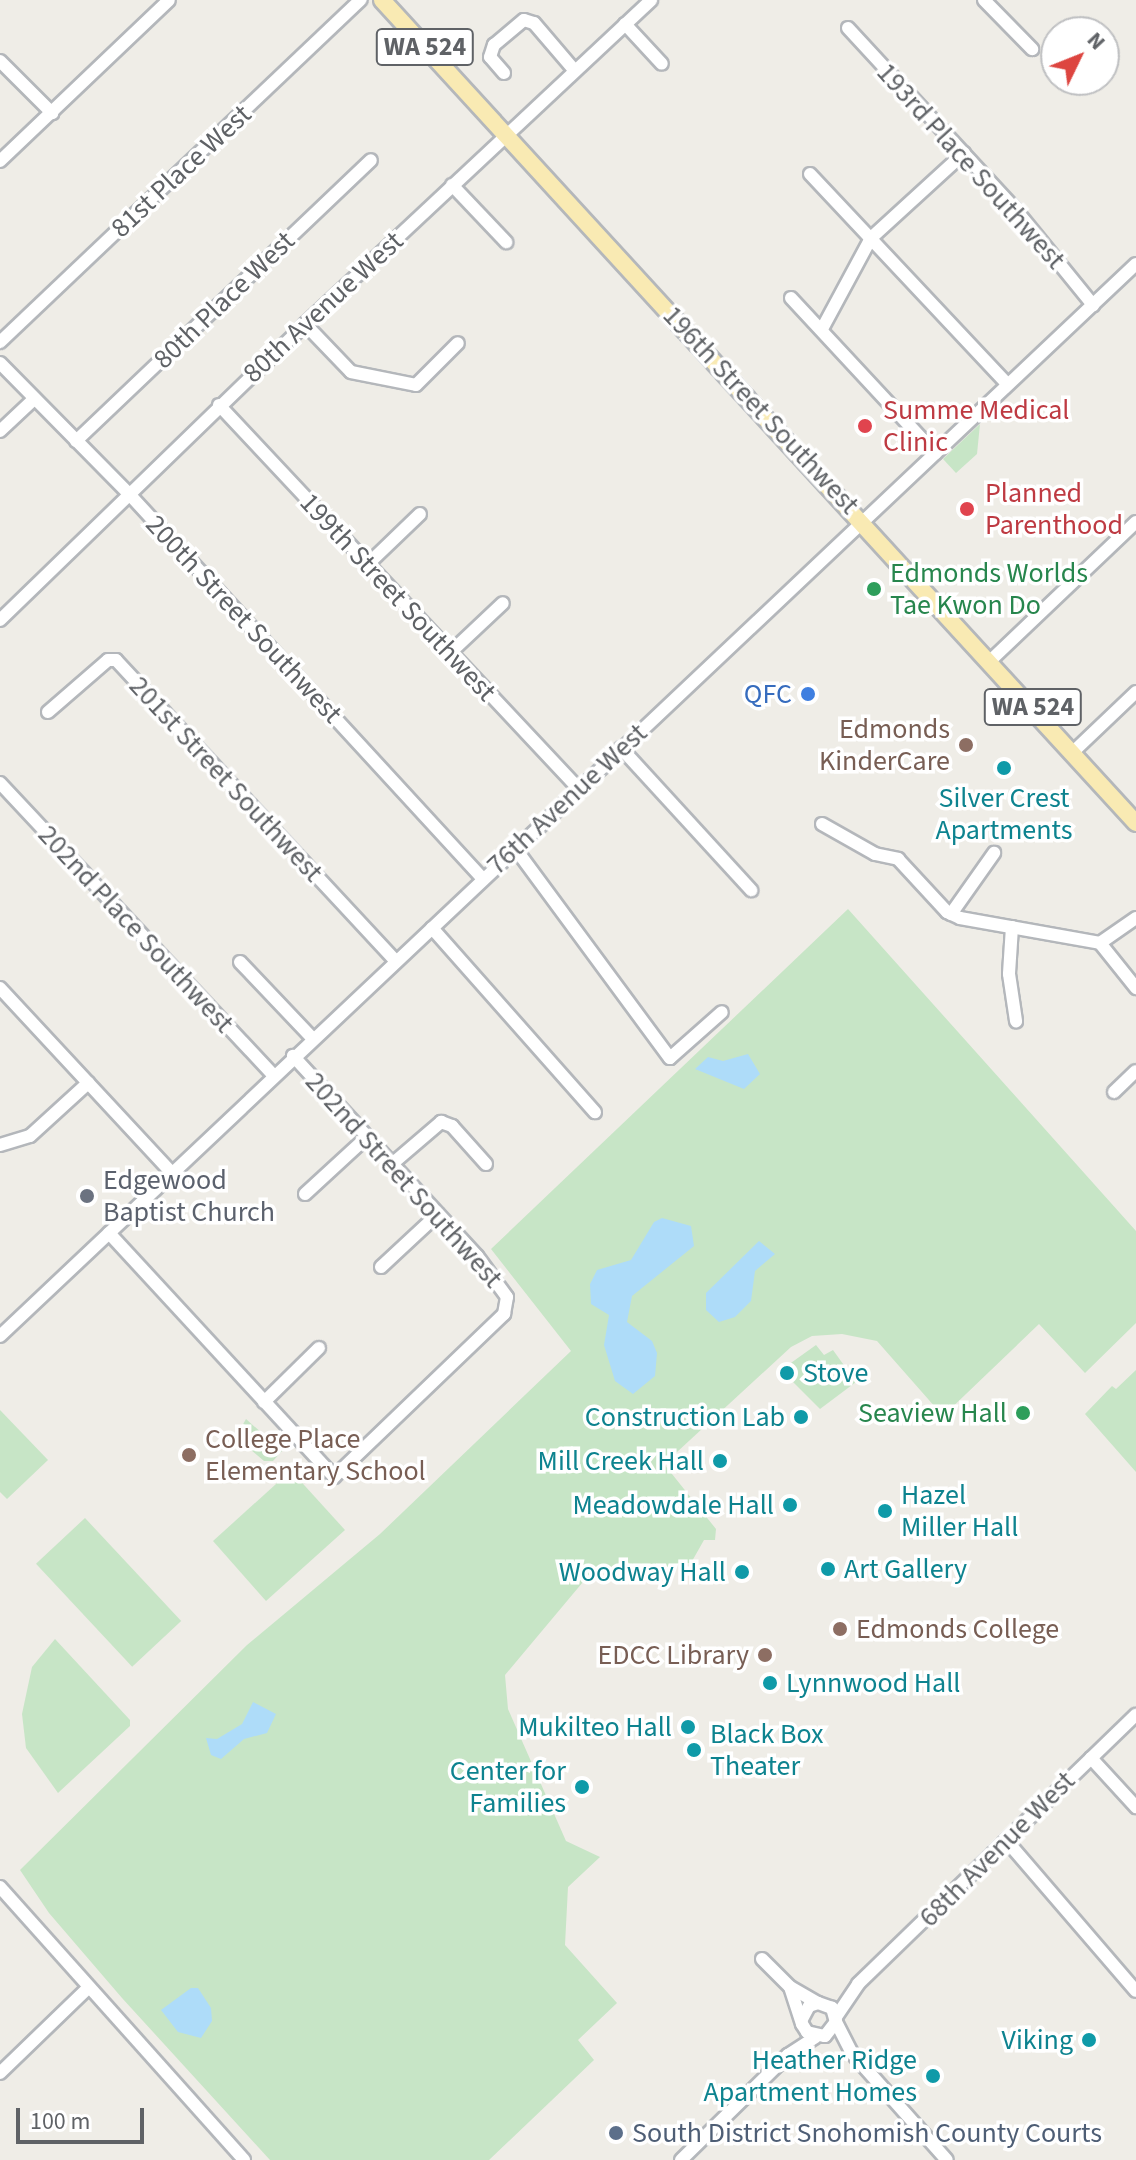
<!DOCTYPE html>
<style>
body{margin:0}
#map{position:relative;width:1136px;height:2160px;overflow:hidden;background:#efede7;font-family:"Source Sans 3",sans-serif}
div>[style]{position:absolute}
.green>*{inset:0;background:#c7e5c6;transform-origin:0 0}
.water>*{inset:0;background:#aedcf9}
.roads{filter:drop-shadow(2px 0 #b4b7bb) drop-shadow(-2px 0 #b4b7bb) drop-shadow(0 2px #b4b7bb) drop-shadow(0 -2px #b4b7bb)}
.minor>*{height:12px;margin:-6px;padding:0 6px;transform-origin:6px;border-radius:6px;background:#fff}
.major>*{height:16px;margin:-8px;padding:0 8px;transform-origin:8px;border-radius:8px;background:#f9eab3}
.dots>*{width:22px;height:22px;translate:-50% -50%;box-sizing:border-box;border:4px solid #fff;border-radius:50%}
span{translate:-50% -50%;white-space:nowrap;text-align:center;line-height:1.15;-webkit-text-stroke:7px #fff;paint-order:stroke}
.shield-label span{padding:2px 6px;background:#fff;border:2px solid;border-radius:6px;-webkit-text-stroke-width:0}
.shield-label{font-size:26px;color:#5f6266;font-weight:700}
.street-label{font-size:28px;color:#5f6266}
.health-label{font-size:28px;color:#be3a42}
.left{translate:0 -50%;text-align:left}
.leisure-label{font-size:28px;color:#27864d}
.right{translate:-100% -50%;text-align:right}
.shop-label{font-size:28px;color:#366cbe}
.education-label{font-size:28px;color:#785e54}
.culture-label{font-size:28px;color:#0d838f}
.worship-label{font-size:28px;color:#5b616d}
.service-label{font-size:28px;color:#4e5e75}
.north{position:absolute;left:1040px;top:16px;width:80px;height:80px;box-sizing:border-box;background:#fff;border:2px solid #bfc0c2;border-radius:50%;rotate:47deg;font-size:22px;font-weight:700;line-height:32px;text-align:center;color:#5f6266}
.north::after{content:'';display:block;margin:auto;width:28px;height:36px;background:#dd4540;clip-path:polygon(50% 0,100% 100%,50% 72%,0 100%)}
.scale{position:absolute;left:16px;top:2108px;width:128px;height:36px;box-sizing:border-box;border:4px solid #5f6266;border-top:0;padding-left:10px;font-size:24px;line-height:28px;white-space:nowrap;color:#5f6266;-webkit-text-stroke:6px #fff;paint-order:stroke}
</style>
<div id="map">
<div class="green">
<div style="clip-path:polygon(980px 424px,977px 454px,956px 473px,943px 459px)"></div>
<div style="clip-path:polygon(848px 909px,1136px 1231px,1136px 1323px,1085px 1373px,1039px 1324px,943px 1416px,877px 1341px,842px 1334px,812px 1336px,791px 1347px,664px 1464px,716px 1529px,715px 1540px,704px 1540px,691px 1563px,679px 1563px,647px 1582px,626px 1560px,610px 1573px,593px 1570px,505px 1675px,508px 1709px,566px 1841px,600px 1857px,568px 1887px,565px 1945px,617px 2003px,578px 2040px,594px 2060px,489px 2160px,270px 2160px,122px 1998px,49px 1913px,20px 1870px,247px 1645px,380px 1534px,571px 1351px,491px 1249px)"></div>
<div style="clip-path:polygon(816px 1345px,824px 1355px,833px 1350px,856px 1382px,820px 1409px,781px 1370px)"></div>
<div style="clip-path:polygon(1136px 1370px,1136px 1472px,1085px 1414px,1112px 1386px,1116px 1389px)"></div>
<div style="clip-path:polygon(0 1410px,48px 1460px,7px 1499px,0 1492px)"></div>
<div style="clip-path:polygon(246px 1419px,282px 1451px,273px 1461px,264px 1461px,236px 1437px)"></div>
<div style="clip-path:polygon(287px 1474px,295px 1475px,345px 1530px,266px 1601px,213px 1541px)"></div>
<div style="left:85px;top:1518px;width:141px;height:67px;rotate:47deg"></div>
<div style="clip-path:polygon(55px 1639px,130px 1720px,130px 1726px,58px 1793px,26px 1748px,22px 1714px,32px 1667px)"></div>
</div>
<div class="water">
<div style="clip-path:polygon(748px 1054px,760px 1074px,744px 1089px,695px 1069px,708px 1057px,723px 1061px)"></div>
<div style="clip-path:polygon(662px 1218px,691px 1226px,694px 1246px,632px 1296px,627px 1322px,652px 1341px,657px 1353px,655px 1376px,633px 1394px,615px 1381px,604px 1345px,609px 1315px,591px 1304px,590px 1284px,597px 1270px,631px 1260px,654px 1222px)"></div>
<div style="clip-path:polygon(759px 1241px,775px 1254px,755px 1271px,751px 1301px,735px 1317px,719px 1322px,706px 1310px,706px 1293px)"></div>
<div style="clip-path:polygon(253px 1702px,276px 1714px,267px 1733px,244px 1739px,221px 1759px,211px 1755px,206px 1738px,217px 1739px,242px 1724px)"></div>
<div style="clip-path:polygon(191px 1988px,198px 1988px,211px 2008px,212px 2021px,201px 2038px,178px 2032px,161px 2010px)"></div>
</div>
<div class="roads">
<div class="minor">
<div style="left:984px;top:0;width:69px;rotate:45.6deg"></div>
<div style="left:625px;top:24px;width:54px;rotate:47.2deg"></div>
<div style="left:848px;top:28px;width:246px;rotate:47.3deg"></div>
<div style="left:1015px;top:209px;width:124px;rotate:50.9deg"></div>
<div style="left:0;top:61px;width:74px;rotate:45deg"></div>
<div style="left:504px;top:73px;width:21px;rotate:-131deg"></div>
<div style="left:490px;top:57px;width:13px;rotate:-72deg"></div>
<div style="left:494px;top:45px;width:39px;rotate:-40deg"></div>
<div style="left:524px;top:20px;width:10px;rotate:17deg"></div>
<div style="left:534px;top:23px;width:63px;rotate:49.5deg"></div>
<div style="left:0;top:161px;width:233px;rotate:-43.6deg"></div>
<div style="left:810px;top:174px;width:288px;rotate:46.8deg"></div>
<div style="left:452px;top:185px;width:79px;rotate:46.5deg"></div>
<div style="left:791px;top:298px;width:212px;rotate:47.1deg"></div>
<div style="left:305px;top:324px;width:66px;rotate:46.2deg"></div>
<div style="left:351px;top:372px;width:66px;rotate:11.3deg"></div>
<div style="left:416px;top:385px;width:59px;rotate:-45deg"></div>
<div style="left:822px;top:329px;width:103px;rotate:-61.7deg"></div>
<div style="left:871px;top:238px;width:126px;rotate:-42.4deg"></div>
<div style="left:0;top:342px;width:497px;rotate:-43.5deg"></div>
<div style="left:0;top:363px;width:185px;rotate:45.4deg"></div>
<div style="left:130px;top:495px;width:522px;rotate:47.41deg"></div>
<div style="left:219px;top:405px;width:525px;rotate:46.85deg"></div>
<div style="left:0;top:431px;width:47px;rotate:-43.3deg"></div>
<div style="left:76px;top:441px;width:407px;rotate:-43.6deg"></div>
<div style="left:368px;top:564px;width:72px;rotate:-43.9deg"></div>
<div style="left:0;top:620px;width:425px;rotate:-44.1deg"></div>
<div style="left:305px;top:324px;width:474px;rotate:-43.1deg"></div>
<div style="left:451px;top:652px;width:71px;rotate:-43.3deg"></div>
<div style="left:991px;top:660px;width:200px;rotate:-43.6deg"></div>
<div style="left:48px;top:712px;width:79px;rotate:-40.9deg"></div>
<div style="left:108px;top:660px;width:8px"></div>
<div style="left:116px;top:660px;width:411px;rotate:47.1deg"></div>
<div style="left:621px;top:748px;width:193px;rotate:47.5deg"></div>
<div style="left:1073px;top:752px;width:87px;rotate:-43.6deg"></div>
<div style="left:0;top:783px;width:400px;rotate:46.9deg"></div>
<div style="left:822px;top:824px;width:61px;rotate:29.5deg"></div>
<div style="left:875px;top:854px;width:24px;rotate:12deg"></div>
<div style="left:898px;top:859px;width:72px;rotate:47.2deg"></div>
<div style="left:947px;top:912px;width:14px;rotate:25deg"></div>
<div style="left:960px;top:918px;width:142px;rotate:10.1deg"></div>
<div style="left:1100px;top:943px;width:44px;rotate:-34.8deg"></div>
<div style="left:515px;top:848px;width:261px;rotate:53.6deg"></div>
<div style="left:670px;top:1058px;width:69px;rotate:-41.5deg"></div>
<div style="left:951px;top:914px;width:75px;rotate:-54.8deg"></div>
<div style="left:1012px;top:927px;width:47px;rotate:93.7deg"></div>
<div style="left:1009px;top:974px;width:48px;rotate:81.5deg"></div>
<div style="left:432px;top:928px;width:246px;rotate:48.5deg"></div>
<div style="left:1100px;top:943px;width:58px;rotate:51.3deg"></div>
<div style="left:240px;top:962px;width:105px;rotate:46.5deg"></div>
<div style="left:0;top:988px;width:253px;rotate:47.1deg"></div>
<div style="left:1114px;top:1092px;width:30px;rotate:-44deg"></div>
<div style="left:0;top:1145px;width:31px;rotate:-17deg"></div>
<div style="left:30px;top:1136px;width:79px;rotate:-42.4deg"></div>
<div style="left:392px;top:1164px;width:65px;rotate:-40.6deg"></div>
<div style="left:441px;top:1122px;width:12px;rotate:20deg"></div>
<div style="left:452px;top:1126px;width:51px;rotate:48.2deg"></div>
<div style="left:305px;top:1194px;width:84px;rotate:-42.6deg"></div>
<div style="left:109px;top:1233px;width:332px;rotate:47.3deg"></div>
<div style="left:334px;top:1477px;width:236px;rotate:-43.8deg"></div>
<div style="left:504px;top:1314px;width:17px;rotate:-80deg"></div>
<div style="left:507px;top:1297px;width:51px;rotate:-126.2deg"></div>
<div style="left:477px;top:1256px;width:272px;rotate:-132.6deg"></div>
<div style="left:381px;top:1267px;width:78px;rotate:-42.9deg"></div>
<div style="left:0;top:1336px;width:1562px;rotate:-43.34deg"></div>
<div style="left:264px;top:1402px;width:77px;rotate:-44.5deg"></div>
<div style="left:1091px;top:1758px;width:67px;rotate:47.4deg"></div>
<div style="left:1006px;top:1840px;width:199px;rotate:49.3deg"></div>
<div style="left:0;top:1887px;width:366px;rotate:48.2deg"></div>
<div style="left:762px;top:1959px;width:40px;rotate:45deg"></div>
<div style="left:790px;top:1987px;width:32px;rotate:30deg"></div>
<div style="left:790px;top:1987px;width:39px;rotate:72deg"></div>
<div style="left:802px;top:2024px;width:9px;rotate:58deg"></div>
<div style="left:807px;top:2032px;width:18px;rotate:13deg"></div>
<div style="left:825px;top:2036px;width:18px;rotate:-52deg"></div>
<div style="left:836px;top:2022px;width:15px;rotate:-106deg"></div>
<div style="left:832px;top:2008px;width:15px;rotate:-160deg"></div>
<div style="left:818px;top:2003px;width:9px;rotate:162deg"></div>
<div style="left:809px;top:2006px;width:15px;rotate:118deg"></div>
<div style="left:836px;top:2017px;width:40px;rotate:-56deg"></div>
<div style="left:858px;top:1984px;width:387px;rotate:-44.1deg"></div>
<div style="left:836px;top:2022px;width:34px;rotate:63deg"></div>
<div style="left:851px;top:2052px;width:144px;rotate:48.4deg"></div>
<div style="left:0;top:2073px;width:122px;rotate:-44deg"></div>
<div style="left:681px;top:2160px;width:150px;rotate:-44.5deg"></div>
<div style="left:788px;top:2055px;width:33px;rotate:-33deg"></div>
</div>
<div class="major">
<div style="left:382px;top:0;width:1116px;rotate:47.51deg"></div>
</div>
</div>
<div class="dots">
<div style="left:865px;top:426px;background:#e0444e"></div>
<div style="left:967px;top:509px;background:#e0444e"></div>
<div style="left:874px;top:589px;background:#2e9e5b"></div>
<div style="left:808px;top:694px;background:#3f7fe0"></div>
<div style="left:966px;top:745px;background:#8d6e63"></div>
<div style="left:1004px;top:768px;background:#0f9aa8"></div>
<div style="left:87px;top:1196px;background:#6b7280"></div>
<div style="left:787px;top:1373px;background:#0f9aa8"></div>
<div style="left:1023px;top:1413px;background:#2e9e5b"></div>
<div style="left:801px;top:1417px;background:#0f9aa8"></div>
<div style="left:189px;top:1455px;background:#8d6e63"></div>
<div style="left:720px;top:1461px;background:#0f9aa8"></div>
<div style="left:790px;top:1505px;background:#0f9aa8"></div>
<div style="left:885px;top:1511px;background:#0f9aa8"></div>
<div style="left:828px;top:1569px;background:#0f9aa8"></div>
<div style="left:742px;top:1572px;background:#0f9aa8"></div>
<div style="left:840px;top:1629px;background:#8d6e63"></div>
<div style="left:765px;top:1655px;background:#8d6e63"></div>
<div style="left:770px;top:1683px;background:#0f9aa8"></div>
<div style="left:688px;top:1727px;background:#0f9aa8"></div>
<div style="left:694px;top:1750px;background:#0f9aa8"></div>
<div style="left:582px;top:1787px;background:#0f9aa8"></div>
<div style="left:1089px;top:2040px;background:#0f9aa8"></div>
<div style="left:933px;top:2076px;background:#0f9aa8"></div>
<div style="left:616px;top:2133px;background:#5c6f8a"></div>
</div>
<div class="shield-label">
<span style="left:425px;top:47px">WA 524</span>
<span style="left:1033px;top:707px">WA 524</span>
</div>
<div class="street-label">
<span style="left:971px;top:166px;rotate:48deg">193rd Place Southwest</span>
<span style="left:181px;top:171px;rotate:-43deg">81st Place West</span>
<span style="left:224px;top:300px;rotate:-44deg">80th Place West</span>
<span style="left:323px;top:307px;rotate:-43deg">80th Avenue West</span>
<span style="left:761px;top:410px;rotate:47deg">196th Street Southwest</span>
<span style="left:398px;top:597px;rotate:47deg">199th Street Southwest</span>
<span style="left:244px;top:619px;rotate:47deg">200th Street Southwest</span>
<span style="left:226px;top:779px;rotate:47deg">201st Street Southwest</span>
<span style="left:567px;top:799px;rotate:-43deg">76th Avenue West</span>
<span style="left:136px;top:929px;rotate:47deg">202nd Place Southwest</span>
<span style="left:404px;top:1180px;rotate:48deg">202nd Street Southwest</span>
<span style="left:997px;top:1849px;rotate:-45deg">68th Avenue West</span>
</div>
<div class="health-label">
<span class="left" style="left:883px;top:426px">Summe Medical<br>Clinic</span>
<span class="left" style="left:985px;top:509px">Planned<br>Parenthood</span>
</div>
<div class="leisure-label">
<span class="left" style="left:890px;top:589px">Edmonds Worlds<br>Tae Kwon Do</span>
<span class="right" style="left:1007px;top:1413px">Seaview Hall</span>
</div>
<div class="shop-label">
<span class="right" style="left:792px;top:694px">QFC</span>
</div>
<div class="education-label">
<span class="right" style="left:950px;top:745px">Edmonds<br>KinderCare</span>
<span class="left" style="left:205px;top:1455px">College Place<br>Elementary School</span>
<span class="left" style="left:856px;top:1629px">Edmonds College</span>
<span class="right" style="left:749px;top:1655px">EDCC Library</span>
</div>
<div class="culture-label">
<span style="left:1004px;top:814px">Silver Crest<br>Apartments</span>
<span class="left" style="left:803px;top:1373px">Stove</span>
<span class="right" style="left:785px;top:1417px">Construction Lab</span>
<span class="right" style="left:704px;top:1461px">Mill Creek Hall</span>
<span class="left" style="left:901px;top:1511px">Hazel<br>Miller Hall</span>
<span class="right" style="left:774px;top:1505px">Meadowdale Hall</span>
<span class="left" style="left:844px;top:1569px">Art Gallery</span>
<span class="right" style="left:726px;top:1572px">Woodway Hall</span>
<span class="left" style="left:786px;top:1683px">Lynnwood Hall</span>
<span class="right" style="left:672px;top:1727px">Mukilteo Hall</span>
<span class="left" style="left:710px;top:1750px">Black Box<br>Theater</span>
<span class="right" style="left:566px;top:1787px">Center for<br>Families</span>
<span class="right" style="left:1073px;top:2040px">Viking</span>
<span class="right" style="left:917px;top:2076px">Heather Ridge<br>Apartment Homes</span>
</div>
<div class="worship-label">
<span class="left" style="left:103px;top:1196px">Edgewood<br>Baptist Church</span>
</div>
<div class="service-label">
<span class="left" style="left:632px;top:2133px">South District Snohomish County Courts</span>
</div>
<div class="north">N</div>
<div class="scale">100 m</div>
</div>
